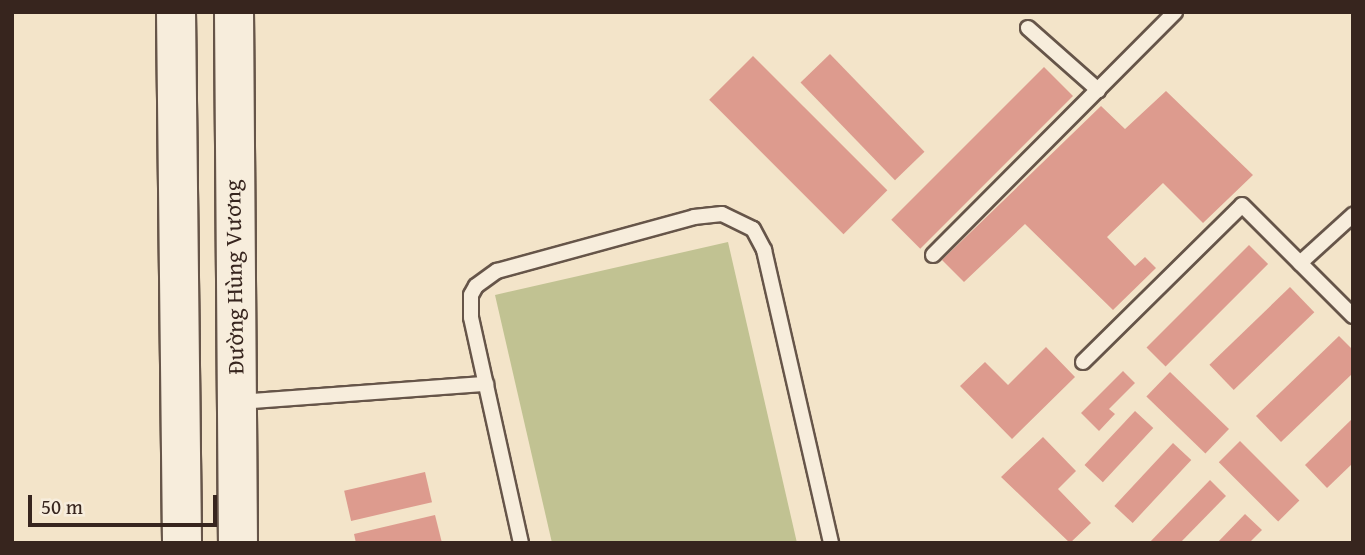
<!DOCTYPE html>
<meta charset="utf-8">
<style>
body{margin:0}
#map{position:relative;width:1365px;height:555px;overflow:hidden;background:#f3e4c9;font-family:"Gentium Book Plus",serif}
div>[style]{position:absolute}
.green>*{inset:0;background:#c1c292}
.building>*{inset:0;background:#dd9b8e;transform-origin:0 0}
.roads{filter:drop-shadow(2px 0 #665549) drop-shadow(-2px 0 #665549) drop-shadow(0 2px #665549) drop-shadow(0 -2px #665549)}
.service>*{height:14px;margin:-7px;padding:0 7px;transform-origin:7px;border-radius:7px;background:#f7eddc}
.secondary>*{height:38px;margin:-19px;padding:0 19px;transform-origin:19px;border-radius:19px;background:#f7eddc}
span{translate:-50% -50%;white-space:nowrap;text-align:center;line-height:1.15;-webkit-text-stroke:5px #f7eddc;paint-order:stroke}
.street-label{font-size:23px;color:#37251e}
.frame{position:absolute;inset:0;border:14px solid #37251e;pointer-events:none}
.scale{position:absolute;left:28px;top:495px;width:189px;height:32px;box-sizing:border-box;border:4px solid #37251e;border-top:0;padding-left:9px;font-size:21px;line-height:24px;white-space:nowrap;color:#37251e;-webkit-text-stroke:5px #f7eddc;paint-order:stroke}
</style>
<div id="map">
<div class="green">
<div style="clip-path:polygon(728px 242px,797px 543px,552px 543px,495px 295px)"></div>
</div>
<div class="building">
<div style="left:830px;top:54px;width:136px;height:41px;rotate:46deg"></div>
<div style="left:753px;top:56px;width:190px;height:62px;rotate:45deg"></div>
<div style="left:1044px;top:67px;width:41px;height:216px;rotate:45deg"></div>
<div style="clip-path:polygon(1166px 91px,1253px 175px,1203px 223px,1163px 183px,1107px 237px,1135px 266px,1145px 257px,1156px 268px,1113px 310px,1025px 224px,964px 282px,942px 260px,1101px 106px,1125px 129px)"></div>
<div style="left:1249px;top:245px;width:27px;height:145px;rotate:45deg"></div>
<div style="left:1290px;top:287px;width:35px;height:112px;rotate:46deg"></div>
<div style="clip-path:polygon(1339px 336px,1353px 350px,1353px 373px,1281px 442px,1256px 416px)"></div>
<div style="clip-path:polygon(1046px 347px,1075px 377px,1012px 439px,960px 386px,985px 362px,1008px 385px)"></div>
<div style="clip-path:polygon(1123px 371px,1135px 383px,1109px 409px,1115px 414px,1099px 431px,1081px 413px)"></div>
<div style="left:1170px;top:372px;width:82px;height:34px;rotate:44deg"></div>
<div style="left:1135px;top:411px;width:25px;height:74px;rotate:43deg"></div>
<div style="clip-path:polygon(1353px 418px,1353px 463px,1327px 488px,1305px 465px)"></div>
<div style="clip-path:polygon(1043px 437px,1076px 471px,1058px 489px,1091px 523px,1070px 543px,1001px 477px)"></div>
<div style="left:1240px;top:441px;width:84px;height:30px;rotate:45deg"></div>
<div style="left:1173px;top:443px;width:25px;height:86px;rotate:43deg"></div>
<div style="left:425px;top:472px;width:31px;height:83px;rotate:77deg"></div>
<div style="clip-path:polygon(1210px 480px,1226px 496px,1180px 543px,1149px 543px)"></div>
<div style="clip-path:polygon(1245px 514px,1262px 530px,1249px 543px,1217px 543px)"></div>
<div style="clip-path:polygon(435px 515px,442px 543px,356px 543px,354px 534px)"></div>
</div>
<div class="roads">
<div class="service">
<div style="left:1028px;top:28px;width:94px;rotate:41.5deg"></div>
<div style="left:933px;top:255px;width:343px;rotate:-45.1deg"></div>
<div style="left:1300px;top:263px;width:72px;rotate:-42.2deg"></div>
<div style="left:1083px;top:362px;width:223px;rotate:-44.6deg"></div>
<div style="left:1242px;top:205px;width:157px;rotate:45deg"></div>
<div style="left:239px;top:402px;width:248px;rotate:-4.2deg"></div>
<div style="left:521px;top:543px;width:231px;rotate:-102.5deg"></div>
<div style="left:471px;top:317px;width:22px;rotate:-90deg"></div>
<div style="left:471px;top:295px;width:10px;rotate:-61deg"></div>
<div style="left:476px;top:286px;width:26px;rotate:-36deg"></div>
<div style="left:497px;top:271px;width:204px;rotate:-15.3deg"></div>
<div style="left:694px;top:217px;width:28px;rotate:-6deg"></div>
<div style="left:722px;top:214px;width:34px;rotate:26deg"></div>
<div style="left:753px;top:229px;width:24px;rotate:62deg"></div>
<div style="left:764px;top:250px;width:301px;rotate:77.1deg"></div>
</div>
<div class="secondary">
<div style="left:176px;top:12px;width:531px;rotate:89.35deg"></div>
<div style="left:234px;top:12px;width:531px;rotate:89.57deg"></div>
</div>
</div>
<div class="street-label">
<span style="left:234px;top:277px;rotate:-91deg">Đường Hùng Vương</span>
</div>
<div class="frame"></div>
<div class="scale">50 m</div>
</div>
